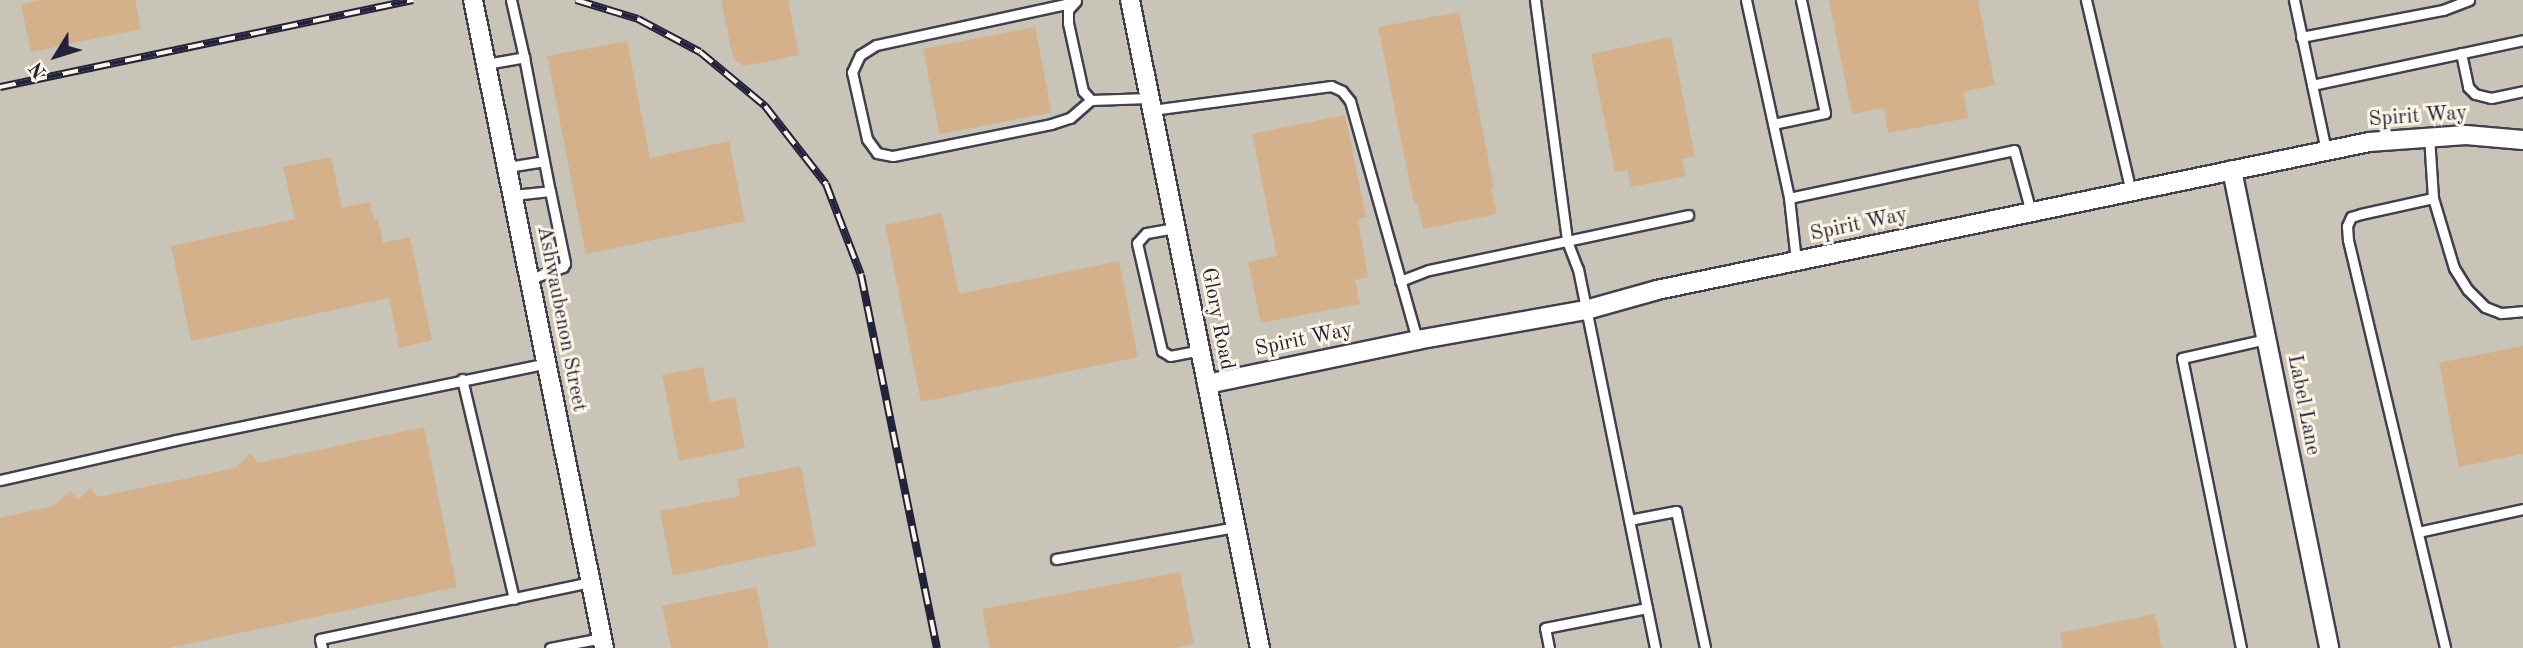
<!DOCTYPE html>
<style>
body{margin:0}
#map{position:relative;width:2523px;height:648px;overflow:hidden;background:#f5e3c8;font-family:"Old Standard TT",serif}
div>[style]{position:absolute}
.industrial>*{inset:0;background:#c8c4b8;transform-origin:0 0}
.building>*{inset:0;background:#d4b18b;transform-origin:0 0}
.roads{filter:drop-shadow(2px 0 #423f50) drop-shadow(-2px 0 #423f50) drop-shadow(0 2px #423f50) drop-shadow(0 -2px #423f50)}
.lane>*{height:9px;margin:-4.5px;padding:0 4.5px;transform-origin:4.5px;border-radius:4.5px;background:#fff}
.street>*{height:18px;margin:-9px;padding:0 9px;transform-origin:9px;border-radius:9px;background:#fff}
.rail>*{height:8px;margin-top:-4px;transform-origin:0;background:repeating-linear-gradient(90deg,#fcf5e5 0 16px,#22223b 0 32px);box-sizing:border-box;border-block:2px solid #22223b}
span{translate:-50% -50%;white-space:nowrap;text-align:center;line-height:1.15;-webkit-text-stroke:6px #fcf5e5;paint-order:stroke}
.street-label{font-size:21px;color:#22223b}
.north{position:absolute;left:21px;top:21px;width:70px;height:70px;-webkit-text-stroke:5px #fcf5e5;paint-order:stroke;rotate:232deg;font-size:19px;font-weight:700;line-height:28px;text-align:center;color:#22223b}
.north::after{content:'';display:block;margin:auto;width:24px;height:32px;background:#22223b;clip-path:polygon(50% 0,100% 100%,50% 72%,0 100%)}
</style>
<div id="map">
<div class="industrial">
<div style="left:0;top:0;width:2523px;height:648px"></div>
</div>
<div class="building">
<div style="clip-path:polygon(42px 0,135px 0,141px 29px,31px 52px,21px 4px)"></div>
<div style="clip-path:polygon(721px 0,788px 0,799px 55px,744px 66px,733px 58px)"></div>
<div style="clip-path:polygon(1829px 0,1978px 0,1995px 85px,1963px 92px,1968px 118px,1888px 133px,1884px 108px,1852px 114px)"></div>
<div style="clip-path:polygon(1459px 12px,1494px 188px,1491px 188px,1497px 214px,1423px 229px,1417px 202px,1414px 203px,1378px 27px)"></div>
<div style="left:1035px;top:27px;width:87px;height:114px;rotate:79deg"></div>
<div style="clip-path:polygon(1671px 37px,1695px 156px,1682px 159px,1686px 176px,1631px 187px,1627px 170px,1615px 172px,1591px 54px)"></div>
<div style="clip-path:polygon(627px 41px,650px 158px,729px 141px,745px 221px,586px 254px,547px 56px)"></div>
<div style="clip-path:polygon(1345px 115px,1366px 217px,1358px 219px,1368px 277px,1355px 280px,1360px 304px,1261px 323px,1248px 262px,1277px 256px,1252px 134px)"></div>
<div style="clip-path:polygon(331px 157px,342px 208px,370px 202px,374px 220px,378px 219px,383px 243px,410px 237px,432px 340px,399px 348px,389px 298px,191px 341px,171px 246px,295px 219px,283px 167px)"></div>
<div style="clip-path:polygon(942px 213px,959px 294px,1119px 261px,1138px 357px,921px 402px,885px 225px)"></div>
<div style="clip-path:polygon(2523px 346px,2523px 454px,2459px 467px,2439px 363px)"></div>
<div style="clip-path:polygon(703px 367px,710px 402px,735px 397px,745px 448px,679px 461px,662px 375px)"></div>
<div style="clip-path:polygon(424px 427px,457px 587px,169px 648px,0 648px,0 518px,53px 506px,70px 491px,78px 500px,90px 488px,98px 497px,235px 468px,251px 453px,258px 463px)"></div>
<div style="clip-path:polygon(801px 466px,816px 546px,673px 576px,660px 511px,740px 496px,737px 479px)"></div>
<div style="clip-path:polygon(1180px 572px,1194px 644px,1175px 648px,990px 648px,982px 609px)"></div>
<div style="clip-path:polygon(756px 587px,769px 648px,671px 648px,662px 606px)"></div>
<div style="clip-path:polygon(2155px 614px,2162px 648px,2063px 648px,2060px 633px)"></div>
</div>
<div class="roads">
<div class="lane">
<div style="left:511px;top:0;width:58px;rotate:77.2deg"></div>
<div style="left:1535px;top:0;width:243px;rotate:82.4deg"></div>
<div style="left:1567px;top:241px;width:124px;rotate:-12.1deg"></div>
<div style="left:1746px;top:0;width:203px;rotate:77.7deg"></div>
<div style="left:2086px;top:0;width:197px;rotate:76.8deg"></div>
<div style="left:2294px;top:0;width:154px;rotate:78deg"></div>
<div style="left:1076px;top:1px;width:12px;rotate:132deg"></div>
<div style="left:1068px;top:10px;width:13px;rotate:90deg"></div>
<div style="left:1068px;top:23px;width:70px;rotate:77.6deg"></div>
<div style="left:1083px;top:91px;width:12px;rotate:48deg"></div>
<div style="left:1091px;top:100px;width:58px;rotate:-2deg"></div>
<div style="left:1075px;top:2px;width:204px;rotate:167.8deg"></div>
<div style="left:876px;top:45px;width:19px;rotate:148deg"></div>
<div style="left:860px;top:55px;width:19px;rotate:115deg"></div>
<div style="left:852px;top:72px;width:69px;rotate:77.4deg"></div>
<div style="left:867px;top:139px;width:17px;rotate:54deg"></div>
<div style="left:877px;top:153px;width:16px;rotate:11deg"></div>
<div style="left:893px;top:156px;width:161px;rotate:-11.4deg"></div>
<div style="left:1051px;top:124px;width:20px;rotate:-18deg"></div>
<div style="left:1070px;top:118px;width:28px;rotate:-41deg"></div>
<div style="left:2301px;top:37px;width:145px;rotate:-10.8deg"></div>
<div style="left:2443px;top:10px;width:28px;rotate:-21deg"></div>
<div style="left:2461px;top:53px;width:35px;rotate:78deg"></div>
<div style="left:2468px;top:87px;width:10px;rotate:45deg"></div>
<div style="left:2475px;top:94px;width:16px;rotate:14deg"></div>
<div style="left:2491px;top:98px;width:33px;rotate:-12deg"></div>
<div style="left:486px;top:64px;width:39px;rotate:-10deg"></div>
<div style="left:524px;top:57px;width:106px;rotate:79.1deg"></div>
<div style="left:2312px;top:85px;width:216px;rotate:-12deg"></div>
<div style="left:1152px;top:110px;width:181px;rotate:-7.6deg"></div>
<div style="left:1331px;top:86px;width:12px;rotate:24deg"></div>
<div style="left:1342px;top:91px;width:13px;rotate:51deg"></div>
<div style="left:1350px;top:101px;width:248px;rotate:74.3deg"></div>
<div style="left:1773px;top:124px;width:53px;rotate:-11.9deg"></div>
<div style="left:1825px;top:113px;width:116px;rotate:-102deg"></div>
<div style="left:2429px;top:136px;width:62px;rotate:86.3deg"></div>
<div style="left:2433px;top:198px;width:74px;rotate:167.5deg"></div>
<div style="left:2361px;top:214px;width:10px;rotate:163deg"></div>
<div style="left:2351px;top:217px;width:10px;rotate:114deg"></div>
<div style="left:2347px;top:226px;width:14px;rotate:86deg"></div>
<div style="left:2348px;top:240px;width:419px;rotate:76.6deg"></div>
<div style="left:507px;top:167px;width:37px;rotate:-9deg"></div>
<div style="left:544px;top:161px;width:31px;rotate:79deg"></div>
<div style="left:513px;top:195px;width:37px;rotate:-6deg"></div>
<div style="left:550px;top:191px;width:74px;rotate:78.2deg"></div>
<div style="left:565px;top:263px;width:4px;rotate:117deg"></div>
<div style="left:563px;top:267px;width:35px;rotate:160deg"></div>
<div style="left:2433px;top:198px;width:73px;rotate:73.3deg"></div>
<div style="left:2454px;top:268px;width:26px;rotate:58deg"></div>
<div style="left:2468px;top:290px;width:24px;rotate:45deg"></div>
<div style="left:2485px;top:307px;width:17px;rotate:21deg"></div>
<div style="left:2501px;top:313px;width:22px;rotate:-5deg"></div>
<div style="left:1175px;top:228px;width:29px;rotate:170deg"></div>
<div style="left:1146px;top:233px;width:13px;rotate:132deg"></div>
<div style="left:1137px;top:243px;width:111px;rotate:77deg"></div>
<div style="left:1162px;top:351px;width:9px;rotate:32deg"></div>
<div style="left:1170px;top:356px;width:31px;rotate:-11deg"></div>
<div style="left:1796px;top:261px;width:63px;rotate:-96.3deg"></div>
<div style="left:1789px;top:198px;width:230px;rotate:-12deg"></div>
<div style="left:2014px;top:150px;width:64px;rotate:74.7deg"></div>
<div style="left:1400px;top:281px;width:31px;rotate:-21deg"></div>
<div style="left:1429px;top:270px;width:141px;rotate:-11.9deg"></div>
<div style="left:1567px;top:241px;width:30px;rotate:69deg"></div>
<div style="left:1578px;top:269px;width:387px;rotate:78.5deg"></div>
<div style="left:462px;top:379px;width:226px;rotate:76.7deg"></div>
<div style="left:0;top:480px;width:180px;rotate:-12.8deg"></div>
<div style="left:176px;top:440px;width:379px;rotate:-11.7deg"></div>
<div style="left:1629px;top:520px;width:48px;rotate:-10.8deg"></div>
<div style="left:1676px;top:511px;width:140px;rotate:78deg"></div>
<div style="left:2418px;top:532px;width:107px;rotate:-12.4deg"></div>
<div style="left:1056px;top:559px;width:183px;rotate:-10.1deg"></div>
<div style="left:322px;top:648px;width:9px;rotate:-103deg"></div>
<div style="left:320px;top:639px;width:277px;rotate:-11.9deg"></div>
<div style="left:550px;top:648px;width:53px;rotate:-10.9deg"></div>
<div style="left:1549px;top:648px;width:20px;rotate:-101deg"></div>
<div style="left:1545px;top:628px;width:104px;rotate:-11.1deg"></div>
<div style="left:2241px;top:648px;width:296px;rotate:-101.5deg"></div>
<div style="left:2182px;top:358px;width:86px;rotate:-12.7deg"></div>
</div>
<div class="street">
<div style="left:473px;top:0;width:661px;rotate:78.57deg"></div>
<div style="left:1130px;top:0;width:661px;rotate:78.66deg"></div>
<div style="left:2232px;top:170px;width:488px;rotate:78.5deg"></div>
<div style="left:1207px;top:384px;width:215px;rotate:-11.8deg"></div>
<div style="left:1417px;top:340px;width:172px;rotate:-10.1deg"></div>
<div style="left:1586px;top:310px;width:74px;rotate:-15.7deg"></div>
<div style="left:1657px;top:290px;width:727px;rotate:-11.74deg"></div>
<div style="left:2369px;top:142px;width:97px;rotate:-4.1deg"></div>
<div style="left:2466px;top:135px;width:57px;rotate:5deg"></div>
</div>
</div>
<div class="rail">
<div style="left:576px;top:0;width:65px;rotate:17deg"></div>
<div style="left:638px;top:19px;width:70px;rotate:28deg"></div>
<div style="left:700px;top:52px;width:85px;rotate:39.7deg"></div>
<div style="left:765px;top:106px;width:99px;rotate:52deg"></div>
<div style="left:826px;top:184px;width:97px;rotate:69deg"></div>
<div style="left:861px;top:275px;width:381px;rotate:78.5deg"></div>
<div style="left:0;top:87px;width:422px;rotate:-11.9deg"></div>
</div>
<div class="street-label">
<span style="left:2418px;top:117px;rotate:-4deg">Spirit Way</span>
<span style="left:1859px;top:225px;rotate:-12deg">Spirit Way</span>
<span style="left:561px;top:319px;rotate:79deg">Ashwaubenon Street</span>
<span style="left:1217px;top:319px;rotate:79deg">Glory Road</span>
<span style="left:1304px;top:340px;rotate:-12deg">Spirit Way</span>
<span style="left:2303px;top:405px;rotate:79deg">Label Lane</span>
</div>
<div class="north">N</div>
</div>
